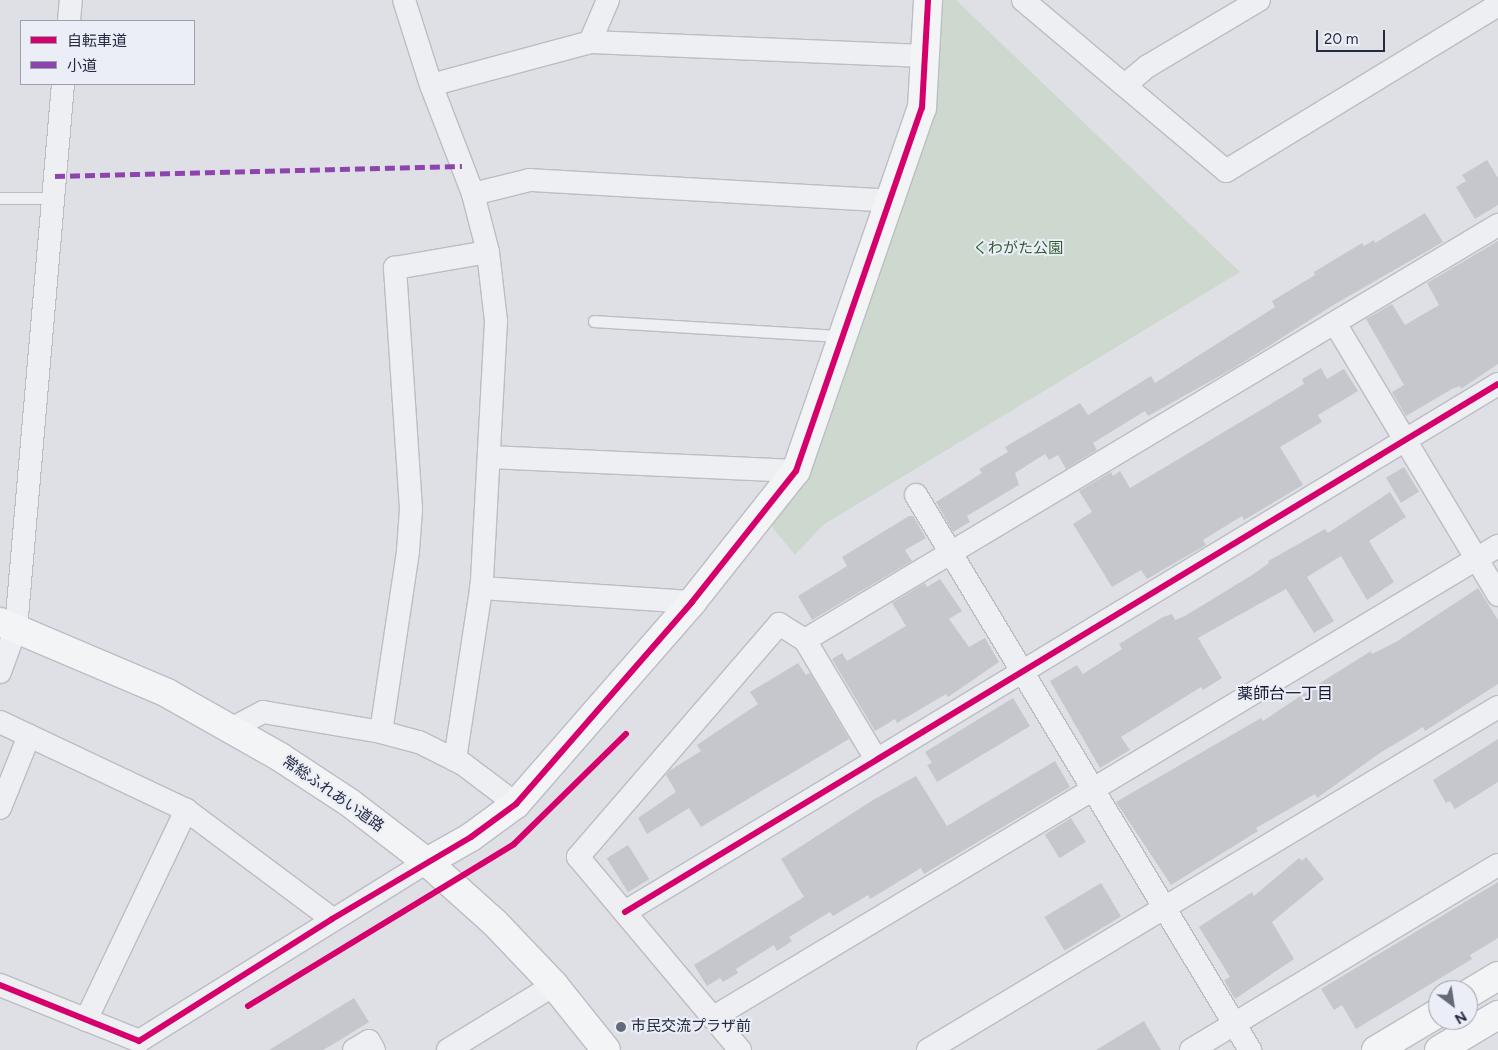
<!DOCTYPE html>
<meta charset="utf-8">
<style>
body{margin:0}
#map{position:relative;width:1498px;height:1050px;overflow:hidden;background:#dfe0e5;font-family:Figtree,"Noto Sans JP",sans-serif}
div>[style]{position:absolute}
.green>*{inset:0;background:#cdd9ce}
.building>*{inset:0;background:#c6c7cd;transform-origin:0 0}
.roads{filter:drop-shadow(1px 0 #bcbdc3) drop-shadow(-1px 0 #bcbdc3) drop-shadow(0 1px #bcbdc3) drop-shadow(0 -1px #bcbdc3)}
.lane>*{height:11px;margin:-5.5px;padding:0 5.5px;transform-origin:5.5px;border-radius:5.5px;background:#eeeff2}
.street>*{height:22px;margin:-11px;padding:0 11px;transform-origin:11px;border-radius:11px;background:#eeeff2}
.secondary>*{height:28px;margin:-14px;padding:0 14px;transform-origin:14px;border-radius:14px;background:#f3f4f5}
.quiet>*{height:5px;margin-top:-2.5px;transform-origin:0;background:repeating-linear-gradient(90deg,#8e44ad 0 10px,transparent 0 15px)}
.cycleway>*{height:6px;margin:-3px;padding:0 3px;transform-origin:3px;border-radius:3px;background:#d6006c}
.dots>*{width:14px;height:14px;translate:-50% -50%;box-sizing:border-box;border:2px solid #ebeef6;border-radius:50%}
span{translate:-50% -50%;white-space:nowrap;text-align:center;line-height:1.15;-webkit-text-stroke:4px #ebeef6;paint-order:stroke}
.park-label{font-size:15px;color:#315d30}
.street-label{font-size:15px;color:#242a40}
.poi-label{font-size:15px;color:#242a40}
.left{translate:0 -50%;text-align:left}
.neighbourhood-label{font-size:16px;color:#171b30}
.legend{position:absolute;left:20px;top:20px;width:175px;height:65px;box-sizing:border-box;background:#ebeef6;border:1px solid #9ba0ad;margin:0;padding:6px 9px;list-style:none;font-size:15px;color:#242a40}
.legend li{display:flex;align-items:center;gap:10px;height:25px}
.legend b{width:25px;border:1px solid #9ba0ad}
.north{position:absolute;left:1428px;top:980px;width:50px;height:50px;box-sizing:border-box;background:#ebeef6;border:1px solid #9ba0ad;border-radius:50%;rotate:149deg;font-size:14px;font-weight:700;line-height:20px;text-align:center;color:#242a40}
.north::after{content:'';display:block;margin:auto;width:18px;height:22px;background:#656a7a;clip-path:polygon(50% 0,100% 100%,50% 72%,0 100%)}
.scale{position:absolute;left:1316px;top:30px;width:69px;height:22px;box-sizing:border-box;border:2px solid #242a40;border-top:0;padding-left:6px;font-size:15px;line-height:18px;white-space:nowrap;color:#242a40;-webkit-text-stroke:4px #ebeef6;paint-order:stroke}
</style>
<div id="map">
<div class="green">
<div style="clip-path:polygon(928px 0,956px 0,1240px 272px,823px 525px,795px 555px,763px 516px,892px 201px)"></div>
</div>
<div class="building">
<div style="clip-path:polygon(1487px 160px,1498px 178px,1498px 205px,1475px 219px,1456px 187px,1466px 181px,1462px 175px)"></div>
<div style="clip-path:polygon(1425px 213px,1443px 242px,1335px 304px,1234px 368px,1148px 416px,1145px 411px,1093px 443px,1097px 450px,1066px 469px,1058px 455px,1049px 460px,1045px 454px,1015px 473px,1019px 485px,967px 516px,970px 522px,953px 532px,936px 502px,982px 473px,979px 469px,1008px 452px,1005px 447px,1080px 403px,1088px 415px,1151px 376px,1155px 383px,1275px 307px,1272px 301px,1315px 275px,1314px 272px,1362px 243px,1364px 246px,1374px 240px,1375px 243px)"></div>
<div style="clip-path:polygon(1498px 241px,1498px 364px,1461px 389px,1460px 386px,1452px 389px,1406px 416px,1392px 392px,1404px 385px,1366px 319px,1392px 304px,1405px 325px,1439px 305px,1427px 283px)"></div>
<div style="clip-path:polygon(1321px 368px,1327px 379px,1344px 369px,1358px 391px,1318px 415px,1322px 422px,1280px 447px,1303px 485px,1244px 520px,1242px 516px,1203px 540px,1206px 545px,1147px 579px,1141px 570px,1112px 587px,1073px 524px,1092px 512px,1079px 491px,1111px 472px,1113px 476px,1120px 471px,1130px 488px,1304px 384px,1302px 379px)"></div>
<div style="left:1404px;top:467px;width:29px;height:21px;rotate:59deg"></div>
<div style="clip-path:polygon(1390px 492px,1406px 517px,1369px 541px,1394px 582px,1367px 600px,1341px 556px,1307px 577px,1334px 621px,1314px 633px,1286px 589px,1198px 638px,1222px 678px,1203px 690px,1201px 687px,1121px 737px,1130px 750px,1100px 768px,1050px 681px,1077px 665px,1083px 674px,1122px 649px,1119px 644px,1163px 617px,1172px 614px,1175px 620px,1185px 616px,1252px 575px,1269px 563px,1268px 561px,1325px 529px,1328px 533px)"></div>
<div style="clip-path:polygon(909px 516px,913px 516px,926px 538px,905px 550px,912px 561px,812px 620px,798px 596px,847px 566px,842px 557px)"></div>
<div style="clip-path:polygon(940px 579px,962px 611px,949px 619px,969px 647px,985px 638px,999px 662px,948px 697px,946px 694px,897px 723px,895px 719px,875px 731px,832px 659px,842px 653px,847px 661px,906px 626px,892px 603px,925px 583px,927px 587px)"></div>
<div style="clip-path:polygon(1478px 588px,1498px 620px,1498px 684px,1425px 731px,1423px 727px,1380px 753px,1317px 798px,1315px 794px,1256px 828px,1258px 831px,1171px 885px,1116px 802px,1261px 718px,1263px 721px,1320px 683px,1371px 651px,1372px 654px,1396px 642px)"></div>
<div style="clip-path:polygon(798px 663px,806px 675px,810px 673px,849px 739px,701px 827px,689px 808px,647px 834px,638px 818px,676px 792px,666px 775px,669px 771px,701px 751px,697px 745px,758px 704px,750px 692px)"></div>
<div style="clip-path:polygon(1013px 698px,1030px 726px,937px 782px,927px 765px,932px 763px,925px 752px)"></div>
<div style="clip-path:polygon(1498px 739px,1498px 782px,1455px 809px,1450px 801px,1446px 803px,1433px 780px)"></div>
<div style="clip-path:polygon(1055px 761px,1070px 787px,924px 874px,921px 868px,870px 899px,868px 895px,833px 916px,830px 912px,789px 937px,792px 941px,777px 951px,774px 945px,736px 969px,738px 973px,723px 982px,720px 978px,707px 986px,694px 965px,804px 897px,781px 859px,873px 800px,916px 776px,947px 826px)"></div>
<div style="left:1071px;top:818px;width:28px;height:31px;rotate:58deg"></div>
<div style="left:628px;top:845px;width:40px;height:25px;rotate:58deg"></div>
<div style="clip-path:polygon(1306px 857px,1324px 879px,1272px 922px,1294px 959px,1235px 999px,1224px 980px,1230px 977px,1199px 927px,1252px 892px,1254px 896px,1299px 858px,1302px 861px)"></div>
<div style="clip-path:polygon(1498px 882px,1498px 938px,1470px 955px,1472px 959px,1356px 1029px,1342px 1005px,1334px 1010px,1321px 989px)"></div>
<div style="left:1101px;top:883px;width:39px;height:66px;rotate:59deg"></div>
<div style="clip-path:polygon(354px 998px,369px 1022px,340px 1040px,323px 1050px,269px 1050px)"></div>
<div style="clip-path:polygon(1144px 1021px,1161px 1050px,1096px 1050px)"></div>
</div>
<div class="roads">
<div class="lane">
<div style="left:0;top:198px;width:53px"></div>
<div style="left:594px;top:321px;width:248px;rotate:3.5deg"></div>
</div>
<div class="street">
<div style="left:404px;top:0;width:89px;rotate:72.4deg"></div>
<div style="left:431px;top:85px;width:117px;rotate:68.9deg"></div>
<div style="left:473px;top:194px;width:60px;rotate:75.5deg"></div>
<div style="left:488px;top:252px;width:69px;rotate:83.4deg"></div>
<div style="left:496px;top:321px;width:262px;rotate:93.1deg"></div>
<div style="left:482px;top:583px;width:179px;rotate:98.7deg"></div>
<div style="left:1023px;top:0;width:265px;rotate:40.1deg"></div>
<div style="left:1226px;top:171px;width:319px;rotate:-31.4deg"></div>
<div style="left:69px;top:21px;width:21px;rotate:-85deg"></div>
<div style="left:590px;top:42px;width:335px;rotate:2.4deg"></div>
<div style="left:431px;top:85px;width:165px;rotate:-15.1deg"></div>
<div style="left:590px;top:42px;width:46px;rotate:-66.8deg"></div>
<div style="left:1125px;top:85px;width:30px;rotate:-40deg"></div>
<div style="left:1148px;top:66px;width:129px;rotate:-30.7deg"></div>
<div style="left:473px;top:194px;width:59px;rotate:-13.8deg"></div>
<div style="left:530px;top:180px;width:363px;rotate:3.3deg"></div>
<div style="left:1336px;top:325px;width:315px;rotate:59deg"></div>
<div style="left:489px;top:457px;width:307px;rotate:2.6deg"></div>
<div style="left:916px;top:495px;width:648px;rotate:58.96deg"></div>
<div style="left:481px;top:588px;width:211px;rotate:3.8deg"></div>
<div style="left:805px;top:640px;width:808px;rotate:-30.92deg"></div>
<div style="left:0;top:672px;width:47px;rotate:-70deg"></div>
<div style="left:16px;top:628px;width:546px;rotate:-85.06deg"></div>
<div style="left:0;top:722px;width:206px;rotate:25.3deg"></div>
<div style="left:186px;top:810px;width:182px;rotate:36.7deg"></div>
<div style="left:231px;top:729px;width:36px;rotate:-28deg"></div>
<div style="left:263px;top:712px;width:120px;rotate:9.6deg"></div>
<div style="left:381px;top:732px;width:39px;rotate:15deg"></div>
<div style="left:419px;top:742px;width:49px;rotate:26.6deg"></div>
<div style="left:463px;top:764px;width:66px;rotate:37deg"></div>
<div style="left:381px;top:732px;width:183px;rotate:-81.5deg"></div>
<div style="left:408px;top:551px;width:42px;rotate:-85.9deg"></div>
<div style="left:411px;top:509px;width:242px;rotate:-93.8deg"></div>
<div style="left:395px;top:268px;width:94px;rotate:-9.8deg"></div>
<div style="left:0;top:808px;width:78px;rotate:-68.1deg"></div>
<div style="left:625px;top:912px;width:1020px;rotate:-31.17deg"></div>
<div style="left:0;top:985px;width:150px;rotate:21.9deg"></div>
<div style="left:139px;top:1041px;width:339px;rotate:-31.9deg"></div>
<div style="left:714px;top:1017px;width:915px;rotate:-31deg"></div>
<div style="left:86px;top:1020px;width:233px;rotate:-64.5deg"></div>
<div style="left:354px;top:1050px;width:17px;rotate:-31deg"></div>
<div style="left:369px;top:1041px;width:10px;rotate:61deg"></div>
<div style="left:448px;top:1050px;width:124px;rotate:-31.5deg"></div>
<div style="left:740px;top:1050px;width:252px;rotate:-130deg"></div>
<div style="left:578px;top:857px;width:308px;rotate:-49.2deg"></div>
<div style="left:779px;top:624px;width:31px;rotate:32deg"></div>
<div style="left:805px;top:640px;width:139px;rotate:59.2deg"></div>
<div style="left:928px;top:1050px;width:665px;rotate:-31.04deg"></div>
<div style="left:1191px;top:1050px;width:358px;rotate:-31.1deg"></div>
</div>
<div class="secondary">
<div style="left:0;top:622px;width:181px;rotate:23deg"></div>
<div style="left:167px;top:693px;width:130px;rotate:29.5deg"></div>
<div style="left:280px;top:757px;width:84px;rotate:33.3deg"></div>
<div style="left:350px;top:803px;width:97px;rotate:37.5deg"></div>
<div style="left:427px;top:862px;width:91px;rotate:41.9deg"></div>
<div style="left:495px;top:923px;width:86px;rotate:46.4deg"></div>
<div style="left:554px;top:985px;width:83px;rotate:51.3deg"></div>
<div style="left:427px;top:862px;width:51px;rotate:-29.6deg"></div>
<div style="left:471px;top:837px;width:56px;rotate:-36.3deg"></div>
<div style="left:516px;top:804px;width:268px;rotate:-48.9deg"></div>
<div style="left:692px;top:602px;width:167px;rotate:-51.6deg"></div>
<div style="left:796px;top:471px;width:384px;rotate:-70.9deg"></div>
<div style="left:922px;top:108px;width:108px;rotate:-86.8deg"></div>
<div style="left:1468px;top:994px;width:35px;rotate:-31deg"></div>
<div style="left:1376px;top:1050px;width:72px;rotate:-30.8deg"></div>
<div style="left:1439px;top:1050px;width:69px;rotate:-30.7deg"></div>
</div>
</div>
<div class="quiet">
<div style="left:55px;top:176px;width:407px;rotate:-1.4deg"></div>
</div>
<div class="cycleway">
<div style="left:625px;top:912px;width:1020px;rotate:-31.17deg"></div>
<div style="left:0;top:985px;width:150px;rotate:21.9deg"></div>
<div style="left:139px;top:1041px;width:228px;rotate:-32.3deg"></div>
<div style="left:332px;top:919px;width:161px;rotate:-30.5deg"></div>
<div style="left:471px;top:837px;width:56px;rotate:-36.3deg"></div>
<div style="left:516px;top:804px;width:268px;rotate:-48.9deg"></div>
<div style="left:692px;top:602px;width:167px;rotate:-51.6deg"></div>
<div style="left:796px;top:471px;width:384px;rotate:-70.9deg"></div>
<div style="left:922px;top:108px;width:108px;rotate:-86.8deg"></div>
<div style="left:248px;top:1006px;width:311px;rotate:-31.3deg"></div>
<div style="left:514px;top:844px;width:157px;rotate:-44.5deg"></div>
</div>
<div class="dots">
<div style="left:621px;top:1027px;background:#656a7a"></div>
</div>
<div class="park-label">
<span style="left:1018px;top:249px">くわがた公園</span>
</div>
<div class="street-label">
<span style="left:333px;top:794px;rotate:35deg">常総ふれあい道路</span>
</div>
<div class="poi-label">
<span class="left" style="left:631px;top:1027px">市民交流プラザ前</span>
</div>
<div class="neighbourhood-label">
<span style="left:1285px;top:694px">薬師台一丁目</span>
</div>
<ul class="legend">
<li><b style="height:6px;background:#d6006c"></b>自転車道</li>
<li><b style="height:6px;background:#8e44ad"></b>小道</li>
</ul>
<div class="north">N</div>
<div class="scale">20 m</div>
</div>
